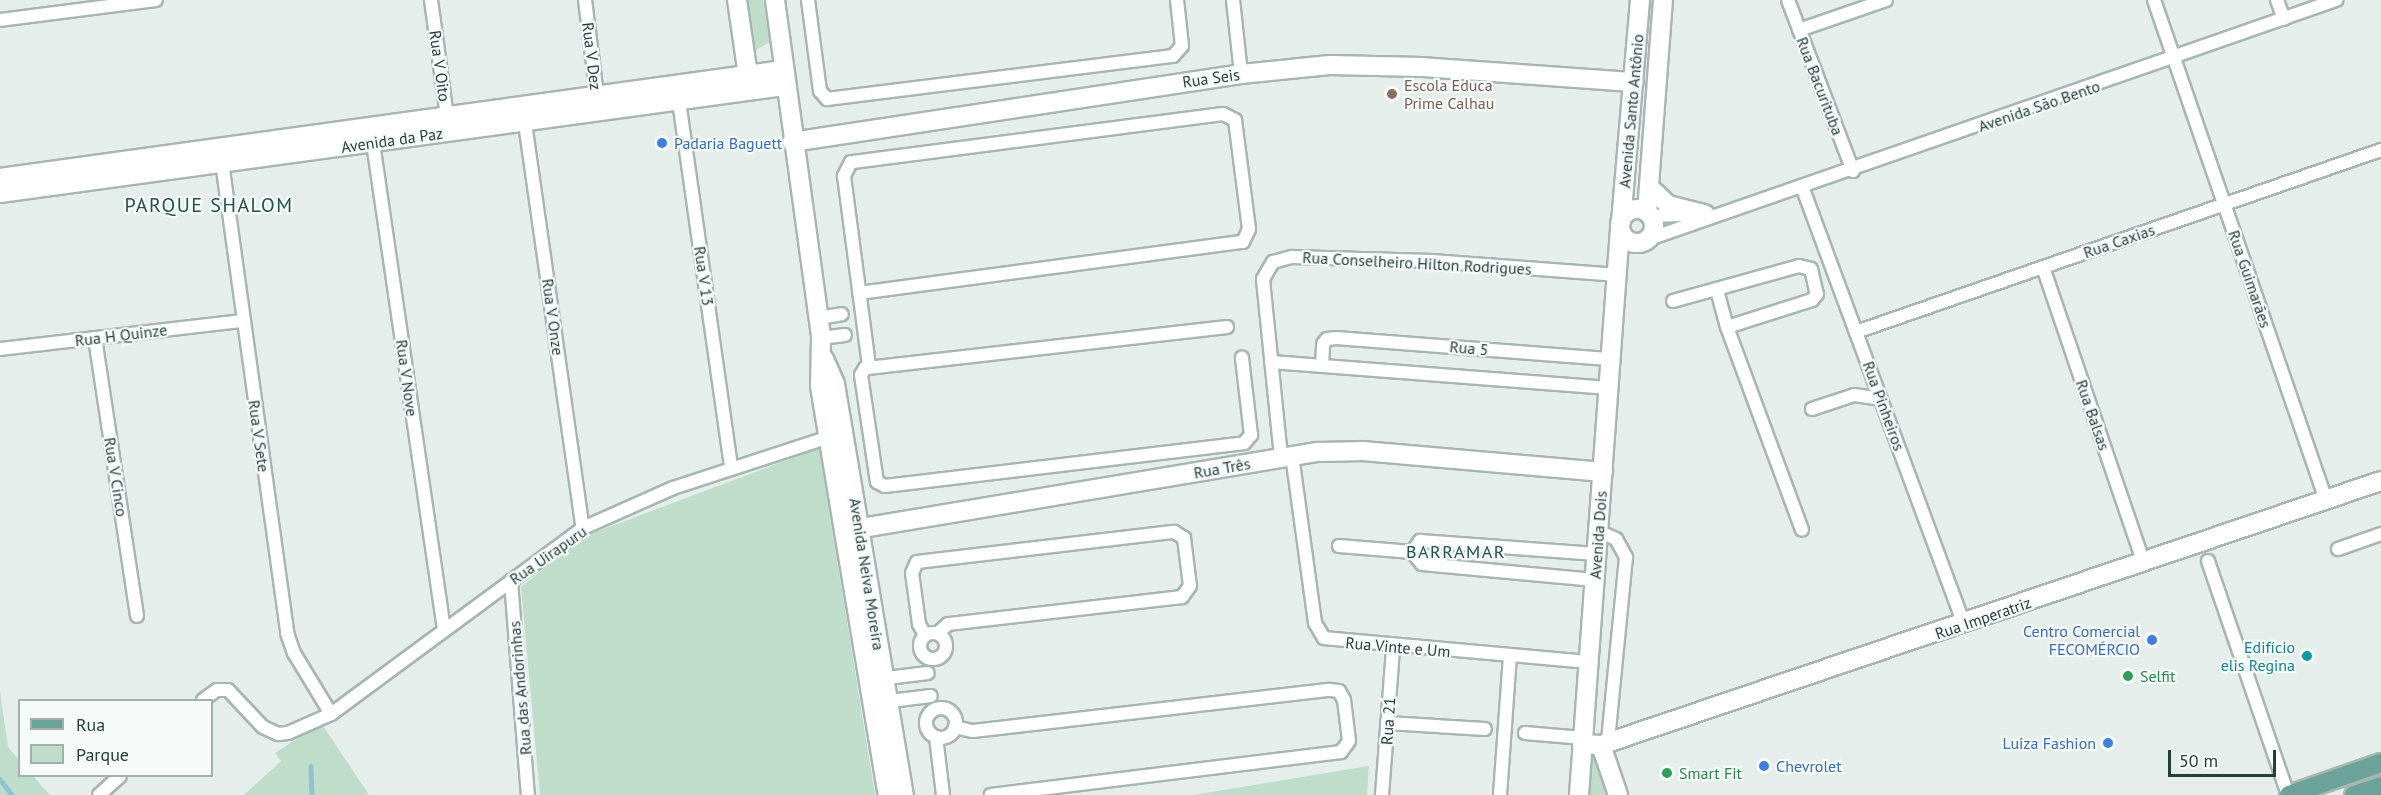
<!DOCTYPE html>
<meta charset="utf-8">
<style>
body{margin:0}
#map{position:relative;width:2381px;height:795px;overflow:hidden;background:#e5eeeb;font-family:"PT Sans",sans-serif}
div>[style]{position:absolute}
.green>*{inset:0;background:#bfdec9}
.stream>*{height:4.5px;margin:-2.25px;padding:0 2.25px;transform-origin:2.25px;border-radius:2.25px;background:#8fc3d1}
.roads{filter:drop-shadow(2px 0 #a7b6b2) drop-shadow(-2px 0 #a7b6b2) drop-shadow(0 2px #a7b6b2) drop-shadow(0 -2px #a7b6b2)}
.street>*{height:12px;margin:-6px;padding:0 6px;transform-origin:6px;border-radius:6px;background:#fff}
.street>.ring{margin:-6px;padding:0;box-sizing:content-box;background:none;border:12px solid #fff;border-radius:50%}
.secondary>*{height:18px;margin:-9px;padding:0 9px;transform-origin:9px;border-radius:9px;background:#fff}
.secondary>.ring{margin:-9px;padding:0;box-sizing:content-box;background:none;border:18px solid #fff;border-radius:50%}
.primary>*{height:18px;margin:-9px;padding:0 9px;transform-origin:9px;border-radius:9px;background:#6ba398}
.dots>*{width:16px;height:16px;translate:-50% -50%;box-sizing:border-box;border:3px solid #f6faf9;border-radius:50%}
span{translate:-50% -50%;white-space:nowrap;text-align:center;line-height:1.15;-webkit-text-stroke:4.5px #f6faf9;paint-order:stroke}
.street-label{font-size:16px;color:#24403a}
.education-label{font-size:16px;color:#785e54}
.left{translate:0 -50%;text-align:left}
.shop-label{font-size:16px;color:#366cbe}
.right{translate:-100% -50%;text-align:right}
.culture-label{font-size:16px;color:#0d838f}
.leisure-label{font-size:16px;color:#27864d}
.neighbourhood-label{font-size:18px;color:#205249;letter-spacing:1.5px}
.quarter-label{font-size:20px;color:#205249;letter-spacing:1.5px}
.legend{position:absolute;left:18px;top:699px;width:195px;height:78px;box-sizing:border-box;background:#f6faf9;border:2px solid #a2b0ad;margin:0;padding:8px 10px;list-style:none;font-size:18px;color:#24403a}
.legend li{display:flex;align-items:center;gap:12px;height:30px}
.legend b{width:30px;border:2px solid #a2b0ad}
.scale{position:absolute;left:2168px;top:750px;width:108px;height:27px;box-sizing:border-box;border:3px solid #24403a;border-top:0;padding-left:8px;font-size:18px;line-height:21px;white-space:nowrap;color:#24403a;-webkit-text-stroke:4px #f6faf9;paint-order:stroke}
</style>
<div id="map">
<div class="green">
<div style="clip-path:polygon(744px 0,763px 0,770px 42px,751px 53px)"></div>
<div style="clip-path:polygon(819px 448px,875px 795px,540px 795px,521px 587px,585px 536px)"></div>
<div style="clip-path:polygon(0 692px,8px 747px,19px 760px,20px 776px,33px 776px,50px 795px,0 795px)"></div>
<div style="clip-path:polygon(321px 723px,369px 795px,244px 795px,281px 761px,275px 753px)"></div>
<div style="clip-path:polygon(1596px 758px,1610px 795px,1586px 795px,1590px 761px)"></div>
<div style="clip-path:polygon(1369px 766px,1367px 795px,1193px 795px)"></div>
</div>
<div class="stream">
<div style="left:311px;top:766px;width:29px;rotate:88deg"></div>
<div style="left:0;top:779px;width:20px;rotate:53deg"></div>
</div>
<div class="roads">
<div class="street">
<div style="left:431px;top:0;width:125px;rotate:82.2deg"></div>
<div style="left:585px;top:0;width:104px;rotate:82.8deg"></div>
<div style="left:808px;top:0;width:92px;rotate:82.5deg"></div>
<div style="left:820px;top:91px;width:11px;rotate:49deg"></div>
<div style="left:827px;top:99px;width:349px;rotate:-7.1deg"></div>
<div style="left:1173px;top:56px;width:13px;rotate:-48deg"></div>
<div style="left:1182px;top:46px;width:46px;rotate:-96.2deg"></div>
<div style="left:1233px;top:0;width:74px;rotate:83.8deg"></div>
<div style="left:1788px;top:0;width:183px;rotate:69.2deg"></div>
<div style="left:2154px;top:0;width:529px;rotate:71.02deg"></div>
<div style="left:2277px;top:0;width:20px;rotate:70deg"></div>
<div style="left:0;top:20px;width:157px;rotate:-7.3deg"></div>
<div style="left:1799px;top:30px;width:92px;rotate:-19deg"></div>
<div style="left:678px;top:94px;width:377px;rotate:81.9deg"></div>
<div style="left:524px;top:116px;width:416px;rotate:81.9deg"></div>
<div style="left:372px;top:136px;width:497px;rotate:81.7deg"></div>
<div style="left:221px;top:155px;width:483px;rotate:82.1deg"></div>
<div style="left:287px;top:633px;width:21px;rotate:71deg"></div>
<div style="left:294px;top:653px;width:71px;rotate:58.8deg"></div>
<div style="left:1803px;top:189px;width:464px;rotate:69.7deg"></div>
<div style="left:1651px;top:216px;width:38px;rotate:-2deg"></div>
<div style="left:1646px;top:240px;width:731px;rotate:-19.18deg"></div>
<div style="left:2043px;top:267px;width:313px;rotate:71.2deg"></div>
<div style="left:1717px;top:290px;width:38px;rotate:75deg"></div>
<div style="left:1727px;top:327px;width:216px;rotate:69.7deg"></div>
<div style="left:859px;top:293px;width:387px;rotate:-7.6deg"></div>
<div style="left:1243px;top:242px;width:14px;rotate:-65deg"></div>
<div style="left:1249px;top:229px;width:110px;rotate:-97.3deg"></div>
<div style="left:1235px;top:120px;width:13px;rotate:-153deg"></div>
<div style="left:1223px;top:114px;width:375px;rotate:172.6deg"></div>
<div style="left:851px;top:162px;width:16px;rotate:117deg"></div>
<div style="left:844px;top:176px;width:193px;rotate:82.5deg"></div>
<div style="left:1673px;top:301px;width:131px;rotate:-15.5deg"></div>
<div style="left:1799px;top:266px;width:12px;rotate:14deg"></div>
<div style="left:1811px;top:269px;width:26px;rotate:77deg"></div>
<div style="left:1817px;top:294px;width:8px;rotate:130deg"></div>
<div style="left:1812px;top:300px;width:89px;rotate:162.4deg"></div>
<div style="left:818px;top:318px;width:24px;rotate:-9deg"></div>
<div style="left:1227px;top:327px;width:364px;rotate:173.5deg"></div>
<div style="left:865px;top:368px;width:8px;rotate:120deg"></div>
<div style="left:861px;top:375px;width:108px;rotate:81.5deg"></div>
<div style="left:877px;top:482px;width:9px;rotate:27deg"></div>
<div style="left:885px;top:486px;width:362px;rotate:-6.8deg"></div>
<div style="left:1244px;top:443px;width:11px;rotate:-49deg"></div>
<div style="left:1251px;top:435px;width:78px;rotate:-96.7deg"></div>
<div style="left:1856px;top:332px;width:556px;rotate:-19.12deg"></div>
<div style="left:95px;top:338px;width:281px;rotate:81.4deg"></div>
<div style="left:821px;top:338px;width:24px;rotate:-7deg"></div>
<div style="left:0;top:349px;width:245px;rotate:-6.6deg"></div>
<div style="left:1271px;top:362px;width:339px;rotate:4.4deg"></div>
<div style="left:1322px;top:366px;width:22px;rotate:-87deg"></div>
<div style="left:1323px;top:344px;width:6px;rotate:-51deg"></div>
<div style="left:1327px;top:339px;width:9px;rotate:-6deg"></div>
<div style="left:1336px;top:338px;width:276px;rotate:4.4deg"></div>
<div style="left:1812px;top:409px;width:44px;rotate:-18.4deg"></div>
<div style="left:1854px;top:395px;width:27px;rotate:8deg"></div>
<div style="left:1292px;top:455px;width:170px;rotate:82.2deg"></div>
<div style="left:1315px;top:623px;width:17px;rotate:59deg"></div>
<div style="left:1324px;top:638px;width:265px;rotate:5.2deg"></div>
<div style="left:1281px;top:457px;width:179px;rotate:-95.8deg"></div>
<div style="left:1263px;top:279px;width:20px;rotate:-60deg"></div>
<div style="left:1273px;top:262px;width:20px;rotate:-15deg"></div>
<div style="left:1292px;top:257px;width:140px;rotate:1.6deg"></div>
<div style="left:1432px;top:261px;width:187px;rotate:4.3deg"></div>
<div style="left:1598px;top:531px;width:20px;rotate:24deg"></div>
<div style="left:1616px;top:539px;width:21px;rotate:61deg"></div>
<div style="left:1626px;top:557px;width:186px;rotate:95.6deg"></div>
<div style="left:1339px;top:546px;width:73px;rotate:4.7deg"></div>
<div style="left:2338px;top:549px;width:46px;rotate:-19.2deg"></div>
<div style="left:2208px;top:561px;width:247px;rotate:71.1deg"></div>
<div style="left:1595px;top:580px;width:174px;rotate:-174.7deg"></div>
<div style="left:1422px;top:564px;width:16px;rotate:-130deg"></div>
<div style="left:1412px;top:552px;width:14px;rotate:-54deg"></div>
<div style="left:1420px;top:541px;width:177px;rotate:4.2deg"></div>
<div style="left:511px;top:581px;width:215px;rotate:85.5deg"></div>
<div class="ring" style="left:920px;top:633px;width:14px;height:14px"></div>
<div style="left:925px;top:635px;width:13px;rotate:-119deg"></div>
<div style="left:919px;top:624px;width:51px;rotate:-97.8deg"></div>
<div style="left:912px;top:573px;width:12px;rotate:-66deg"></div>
<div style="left:917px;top:562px;width:259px;rotate:-6.7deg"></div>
<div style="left:1174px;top:532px;width:12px;rotate:31deg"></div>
<div style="left:1184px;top:538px;width:48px;rotate:82.9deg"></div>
<div style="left:1190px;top:586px;width:14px;rotate:126deg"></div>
<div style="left:1182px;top:597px;width:236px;rotate:173.4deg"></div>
<div style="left:948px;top:624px;width:13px;rotate:138deg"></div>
<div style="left:879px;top:679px;width:49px;rotate:-7deg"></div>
<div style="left:203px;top:700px;width:17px;rotate:-36deg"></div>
<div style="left:217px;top:690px;width:11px"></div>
<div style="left:228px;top:690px;width:51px;rotate:46.6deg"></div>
<div style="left:263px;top:727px;width:17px;rotate:25deg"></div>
<div style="left:278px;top:734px;width:10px;rotate:-6deg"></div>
<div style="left:288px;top:733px;width:47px;rotate:-23.8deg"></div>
<div style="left:331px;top:714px;width:313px;rotate:-36.4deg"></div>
<div style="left:583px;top:528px;width:98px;rotate:-24deg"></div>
<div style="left:673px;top:488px;width:164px;rotate:-18.1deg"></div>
<div style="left:882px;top:702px;width:49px;rotate:-7deg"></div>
<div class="ring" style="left:926px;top:708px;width:18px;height:18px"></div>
<div style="left:1387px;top:723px;width:98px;rotate:3.5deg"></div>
<div style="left:955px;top:727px;width:18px;rotate:13deg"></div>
<div style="left:973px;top:731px;width:359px;rotate:-6.6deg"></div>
<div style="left:1330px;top:690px;width:9px;rotate:6deg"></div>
<div style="left:1339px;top:691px;width:10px;rotate:61deg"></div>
<div style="left:1344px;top:700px;width:41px;rotate:83deg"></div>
<div style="left:1349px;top:741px;width:14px;rotate:126deg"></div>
<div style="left:1341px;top:752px;width:353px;rotate:173deg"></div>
<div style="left:1525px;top:733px;width:58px;rotate:4.9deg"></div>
<div style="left:936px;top:737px;width:58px;rotate:83.1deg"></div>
<div style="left:99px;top:795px;width:28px;rotate:-42deg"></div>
<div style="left:1382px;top:795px;width:148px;rotate:-85.7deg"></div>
<div style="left:1500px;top:795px;width:139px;rotate:-85.9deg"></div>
</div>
<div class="secondary">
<div style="left:737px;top:0;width:76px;rotate:81.7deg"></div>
<div style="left:748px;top:75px;width:10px;rotate:53deg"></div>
<div style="left:775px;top:0;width:341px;rotate:82.2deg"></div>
<div style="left:821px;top:338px;width:48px;rotate:91.2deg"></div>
<div style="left:820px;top:386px;width:415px;rotate:80.6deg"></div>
<div style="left:792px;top:142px;width:454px;rotate:-8.6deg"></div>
<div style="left:1241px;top:74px;width:89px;rotate:-5.8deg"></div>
<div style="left:1330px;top:65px;width:92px;rotate:1.2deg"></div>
<div style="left:1422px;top:67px;width:212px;rotate:4.1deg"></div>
<div style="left:0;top:178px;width:789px;rotate:-7.86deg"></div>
<div style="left:1649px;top:187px;width:26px;rotate:43deg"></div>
<div style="left:1668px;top:205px;width:38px;rotate:14deg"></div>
<div style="left:0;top:193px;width:791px;rotate:-7.77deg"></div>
<div class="ring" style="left:1620px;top:209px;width:16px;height:16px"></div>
<div style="left:1647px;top:212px;width:213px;rotate:-85.7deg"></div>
<div style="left:1621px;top:222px;width:223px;rotate:-85.1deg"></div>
<div style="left:824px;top:359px;width:27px;rotate:66deg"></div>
<div style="left:835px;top:384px;width:417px;rotate:80.5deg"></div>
<div style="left:844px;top:531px;width:480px;rotate:-9.5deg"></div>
<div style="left:1317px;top:452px;width:46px;rotate:-1.2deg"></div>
<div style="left:1363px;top:451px;width:241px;rotate:5deg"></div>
<div style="left:1582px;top:744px;width:19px;rotate:3deg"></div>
<div style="left:1601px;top:745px;width:823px;rotate:-18.7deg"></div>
<div style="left:1601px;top:745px;width:53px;rotate:71.2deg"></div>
<div style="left:1579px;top:795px;width:568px;rotate:-85.86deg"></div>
</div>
<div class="primary">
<div style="left:2289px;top:795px;width:97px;rotate:-19.2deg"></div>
<div style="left:2354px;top:795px;width:28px;rotate:-18deg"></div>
</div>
</div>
<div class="dots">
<div style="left:1392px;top:94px;background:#8d6e63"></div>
<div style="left:662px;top:143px;background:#3f7fe0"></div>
<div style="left:2152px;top:640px;background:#3f7fe0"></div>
<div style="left:2307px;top:656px;background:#0f9aa8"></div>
<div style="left:2128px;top:676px;background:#2e9e5b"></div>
<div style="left:2108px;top:743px;background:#3f7fe0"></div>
<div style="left:1764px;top:766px;background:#3f7fe0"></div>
<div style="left:1667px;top:773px;background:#2e9e5b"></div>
</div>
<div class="street-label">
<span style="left:592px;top:56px;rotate:83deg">Rua V Dez</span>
<span style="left:440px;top:66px;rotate:82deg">Rua V Oito</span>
<span style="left:1211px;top:78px;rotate:-8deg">Rua Seis</span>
<span style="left:1820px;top:86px;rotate:69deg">Rua Bacurituba</span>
<span style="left:2039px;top:106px;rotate:-19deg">Avenida São Bento</span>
<span style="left:1631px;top:111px;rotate:-85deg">Avenida Santo Antônio</span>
<span style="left:392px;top:140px;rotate:-8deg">Avenida da Paz</span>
<span style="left:2119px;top:241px;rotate:-19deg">Rua Caxias</span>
<span style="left:1417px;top:263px;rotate:3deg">Rua Conselheiro Hilton Rodrigues</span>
<span style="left:704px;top:276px;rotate:82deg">Rua V 13</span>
<span style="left:2250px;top:279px;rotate:71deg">Rua Guimarães</span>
<span style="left:553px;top:317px;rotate:82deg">Rua V Onze</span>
<span style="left:121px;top:335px;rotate:-7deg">Rua H Quinze</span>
<span style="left:1469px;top:348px;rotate:5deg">Rua 5</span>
<span style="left:407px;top:378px;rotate:82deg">Rua V Nove</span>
<span style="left:1884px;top:406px;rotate:70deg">Rua Pinheiros</span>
<span style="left:2093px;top:415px;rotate:71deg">Rua Balsas</span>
<span style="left:259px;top:436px;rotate:82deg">Rua V Sete</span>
<span style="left:1222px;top:468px;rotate:-10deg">Rua Três</span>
<span style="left:116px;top:477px;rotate:81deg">Rua V Cinco</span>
<span style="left:1598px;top:535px;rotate:-86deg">Avenida Dois</span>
<span style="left:548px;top:555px;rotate:-35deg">Rua Uirapuru</span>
<span style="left:867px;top:574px;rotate:81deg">Avenida Neiva Moreira</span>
<span style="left:1983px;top:618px;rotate:-19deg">Rua Imperatriz</span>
<span style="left:1398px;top:647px;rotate:5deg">Rua Vinte e Um</span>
<span style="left:520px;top:688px;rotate:-95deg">Rua das Andorinhas</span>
<span style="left:1388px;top:721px;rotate:-86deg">Rua 21</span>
</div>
<div class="education-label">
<span class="left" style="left:1404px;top:94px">Escola Educa<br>Prime Calhau</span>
</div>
<div class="shop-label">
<span class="left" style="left:674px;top:143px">Padaria Baguett</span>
<span class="right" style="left:2140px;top:640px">Centro Comercial<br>FECOMÉRCIO</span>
<span class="right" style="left:2096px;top:743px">Luiza Fashion</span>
<span class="left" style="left:1776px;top:766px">Chevrolet</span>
</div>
<div class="culture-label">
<span class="right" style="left:2295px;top:656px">Edifício<br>elis Regina</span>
</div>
<div class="leisure-label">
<span class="left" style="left:2140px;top:676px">Selfit</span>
<span class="left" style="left:1679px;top:773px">Smart Fit</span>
</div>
<div class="neighbourhood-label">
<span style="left:1456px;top:552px">BARRAMAR</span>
</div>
<div class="quarter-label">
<span style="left:209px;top:205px">PARQUE SHALOM</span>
</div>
<ul class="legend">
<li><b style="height:8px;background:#6ba398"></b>Rua</li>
<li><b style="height:16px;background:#bfdec9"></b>Parque</li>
</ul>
<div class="scale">50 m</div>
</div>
